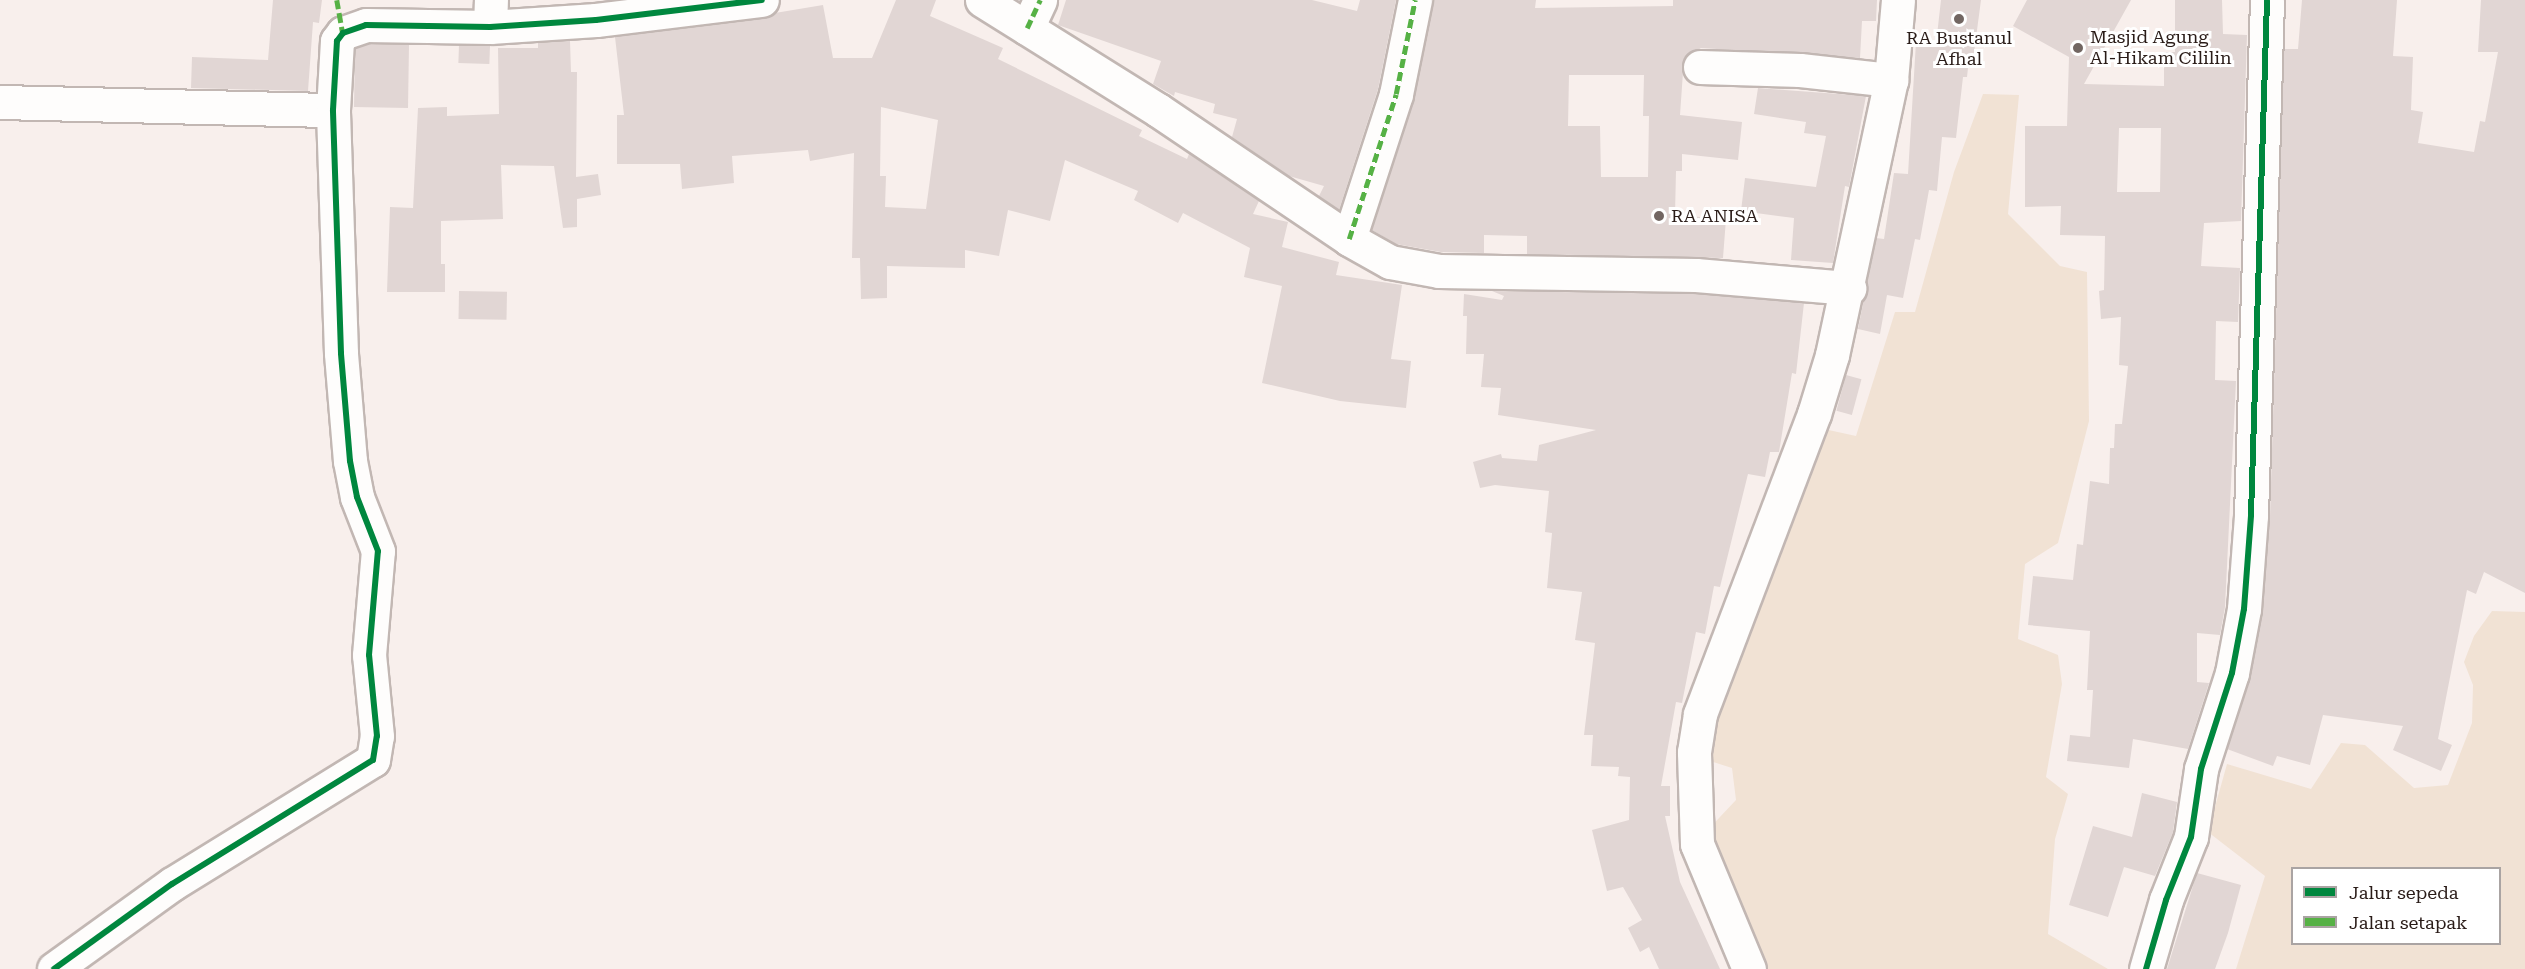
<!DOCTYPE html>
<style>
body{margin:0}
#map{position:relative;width:2525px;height:969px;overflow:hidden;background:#f8efec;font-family:"Roboto Serif",serif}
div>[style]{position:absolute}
.green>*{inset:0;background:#f1e2d4}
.building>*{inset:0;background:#e1d6d4;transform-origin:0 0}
.roads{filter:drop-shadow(2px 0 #c2b7b3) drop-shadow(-2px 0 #c2b7b3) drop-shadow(0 2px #c2b7b3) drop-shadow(0 -2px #c2b7b3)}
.street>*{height:33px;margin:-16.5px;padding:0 16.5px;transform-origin:16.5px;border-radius:16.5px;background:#fefdfc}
.secondary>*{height:33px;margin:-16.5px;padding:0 16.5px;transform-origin:16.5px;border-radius:16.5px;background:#fefdfc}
.quiet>*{height:4.5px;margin-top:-2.25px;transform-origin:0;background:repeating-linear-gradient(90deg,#56b145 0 9px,transparent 0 13.5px)}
.cycleway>*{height:6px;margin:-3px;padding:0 3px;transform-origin:3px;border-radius:3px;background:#00873e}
.dots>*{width:16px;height:16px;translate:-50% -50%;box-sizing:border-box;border:3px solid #fff;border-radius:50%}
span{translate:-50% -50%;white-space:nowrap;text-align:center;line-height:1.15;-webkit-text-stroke:6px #fff;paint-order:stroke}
.poi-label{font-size:18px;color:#2a1c18}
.left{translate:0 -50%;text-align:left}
.legend{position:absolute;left:2291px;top:867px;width:210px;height:78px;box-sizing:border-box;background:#fff;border:2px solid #aaa4a3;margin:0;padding:8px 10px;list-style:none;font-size:18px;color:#2a1c18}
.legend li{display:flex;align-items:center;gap:12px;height:30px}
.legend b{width:30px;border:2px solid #aaa4a3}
</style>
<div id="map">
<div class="green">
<div style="clip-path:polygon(1983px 94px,2019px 95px,2008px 214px,2060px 266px,2087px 272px,2089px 421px,2058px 543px,2025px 564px,2018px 639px,2058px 655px,2062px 684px,2046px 777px,2068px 794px,2055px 839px,2048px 934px,2108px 969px,1761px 969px,1703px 835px,1736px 800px,1732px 768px,1707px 760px,1720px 700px,1824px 429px,1856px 436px,1895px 312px,1915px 312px,1954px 172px)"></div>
<div style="clip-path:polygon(evenodd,2492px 611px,2525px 612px,2525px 969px,2236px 969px,2265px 876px,2208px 832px,2227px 764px,2311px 789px,2341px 743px,2365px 745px,2414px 788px,2448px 785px,2472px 723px,2473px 685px,2464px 662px,2474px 636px,2492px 611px,2292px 868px,2500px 868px,2500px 944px,2292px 944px,2292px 868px)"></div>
</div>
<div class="building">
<div style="clip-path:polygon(273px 0,322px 0,319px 23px,313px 22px,308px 91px,191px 88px,192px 57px,268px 60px)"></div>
<div style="clip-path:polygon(evenodd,896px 0,936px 0,930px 16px,1003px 48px,998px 59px,1142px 130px,1139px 136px,1187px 159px,1189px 154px,1259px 201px,1253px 214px,1288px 222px,1282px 247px,1339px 262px,1336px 275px,1402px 285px,1391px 359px,1411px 361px,1406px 408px,1340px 401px,1262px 383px,1282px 286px,1244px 277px,1250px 248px,1183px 213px,1178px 223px,1134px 200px,1138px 191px,1065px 160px,1050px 221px,1008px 210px,999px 256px,965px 250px,965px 268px,887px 266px,887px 298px,861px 299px,860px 258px,852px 258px,854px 153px,810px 161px,808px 150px,732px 156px,734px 183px,682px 189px,680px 164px,617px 164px,617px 115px,624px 115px,615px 37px,764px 19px,775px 13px,823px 5px,833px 58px,872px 58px,896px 0,881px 107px,938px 120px,926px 209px,885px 207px,886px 176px,880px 176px,881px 107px)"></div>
<div style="clip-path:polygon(1066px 0,1312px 0,1357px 11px,1360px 0,1396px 0,1378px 89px,1339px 210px,1319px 196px,1324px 186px,1289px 176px,1232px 137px,1237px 119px,1213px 113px,1215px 104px,1175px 92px,1174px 96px,1153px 84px,1161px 61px,1058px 25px)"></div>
<div style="clip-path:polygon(evenodd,1433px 0,1536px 0,1535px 8px,1673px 6px,1673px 0,1877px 0,1876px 21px,1862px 21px,1860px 58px,1701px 48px,1684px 58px,1680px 115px,1742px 122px,1738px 160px,1682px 154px,1682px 171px,1676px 171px,1675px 215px,1726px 219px,1723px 258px,1527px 254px,1527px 236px,1484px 235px,1484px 253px,1441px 252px,1396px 244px,1372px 230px,1414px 100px,1433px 0,1569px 75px,1644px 75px,1643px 116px,1649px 116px,1648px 177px,1601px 177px,1600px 126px,1568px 126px,1569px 75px)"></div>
<div style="clip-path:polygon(1941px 0,1981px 0,1972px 68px,1968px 68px,1967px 77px,1963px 77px,1956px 138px,1942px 137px,1937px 191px,1929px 190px,1920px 240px,1915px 239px,1903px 298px,1887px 295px,1880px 334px,1858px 329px,1876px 238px,1884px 239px,1894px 173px,1908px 174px,1916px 42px,1936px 44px)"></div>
<div style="clip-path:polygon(evenodd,2027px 0,2131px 0,2084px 84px,2164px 86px,2164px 52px,2175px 52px,2175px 0,2222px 0,2223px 34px,2247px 35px,2241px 221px,2204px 223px,2201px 266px,2240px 268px,2238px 322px,2216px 321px,2215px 380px,2236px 381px,2225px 607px,2220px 635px,2197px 633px,2197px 682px,2209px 683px,2188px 749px,2133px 739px,2129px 768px,2067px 761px,2070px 735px,2090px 737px,2093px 690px,2087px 690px,2090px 631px,2028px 625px,2033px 576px,2073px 580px,2077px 544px,2083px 545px,2090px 481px,2109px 484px,2110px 448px,2114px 448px,2115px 424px,2122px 424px,2128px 366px,2119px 365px,2121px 317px,2101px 319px,2099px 291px,2104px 290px,2105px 236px,2060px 235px,2061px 206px,2025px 207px,2025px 126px,2067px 126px,2069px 57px,2013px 26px,2027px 0,2119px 128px,2161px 128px,2160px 192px,2117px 192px,2119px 128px)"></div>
<div style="clip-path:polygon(2302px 0,2397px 0,2393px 56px,2413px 57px,2411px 110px,2423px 112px,2418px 143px,2474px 152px,2480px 121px,2485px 122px,2498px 52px,2478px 52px,2481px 0,2525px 0,2525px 593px,2484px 572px,2476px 594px,2467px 590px,2438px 739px,2452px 745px,2441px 771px,2393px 750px,2403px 726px,2323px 715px,2310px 765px,2277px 756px,2273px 766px,2227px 749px,2250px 679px,2263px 610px,2270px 516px,2284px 49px,2298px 49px)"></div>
<div style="clip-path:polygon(570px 41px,571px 72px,577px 72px,576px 177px,598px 174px,601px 195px,577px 199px,577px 227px,563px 228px,554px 166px,501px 165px,503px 219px,441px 221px,441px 264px,445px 264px,445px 292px,387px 292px,390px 207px,413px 208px,418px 108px,447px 107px,447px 116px,499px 114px,498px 48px,538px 48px,538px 43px)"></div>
<div style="clip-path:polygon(369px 44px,409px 44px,408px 108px,354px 107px,355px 49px)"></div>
<div style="left:459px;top:45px;width:31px;height:18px;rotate:2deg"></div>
<div style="clip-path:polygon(1758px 88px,1866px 96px,1849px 187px,1845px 186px,1833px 263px,1791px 260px,1794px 218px,1741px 211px,1745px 178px,1816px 187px,1826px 136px,1804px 133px,1806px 122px,1754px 114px)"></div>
<div style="left:459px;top:291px;width:48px;height:28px;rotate:1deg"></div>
<div style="clip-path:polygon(1492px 291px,1695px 294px,1804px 303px,1796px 374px,1792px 373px,1779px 452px,1770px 452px,1765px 477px,1748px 474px,1720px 587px,1714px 586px,1705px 634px,1696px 632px,1682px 703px,1676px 702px,1661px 786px,1670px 786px,1670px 816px,1665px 816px,1680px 882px,1720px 969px,1659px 969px,1649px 947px,1640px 952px,1628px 928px,1642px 920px,1623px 887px,1607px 891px,1592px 830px,1629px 820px,1630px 777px,1618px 776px,1619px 767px,1591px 766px,1593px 735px,1584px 735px,1595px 643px,1575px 640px,1582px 592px,1547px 588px,1552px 533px,1545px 532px,1549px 491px,1495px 485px,1480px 488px,1473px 462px,1501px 454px,1502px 458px,1537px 461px,1539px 445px,1596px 430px,1498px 415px,1501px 388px,1481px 387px,1484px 354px,1466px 354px,1467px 316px,1463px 316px,1464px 294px,1502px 300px,1504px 296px)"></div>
<div style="left:1846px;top:375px;width:16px;height:37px;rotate:15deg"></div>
<div style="clip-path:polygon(2142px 793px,2177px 802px,2173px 832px,2155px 876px,2124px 867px,2108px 917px,2069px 905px,2093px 826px,2132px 837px)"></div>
<div style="clip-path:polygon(2197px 873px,2241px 885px,2228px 933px,2215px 969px,2167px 969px)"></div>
</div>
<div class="roads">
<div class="street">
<div style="left:982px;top:0;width:208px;rotate:32deg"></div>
<div style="left:1158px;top:110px;width:230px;rotate:34deg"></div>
<div style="left:1349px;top:239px;width:47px;rotate:29.3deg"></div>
<div style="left:1390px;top:262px;width:50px;rotate:10.4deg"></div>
<div style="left:1439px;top:271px;width:257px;rotate:0.9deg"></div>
<div style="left:1696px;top:275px;width:154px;rotate:4.9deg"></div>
<div style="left:490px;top:27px;width:27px;rotate:-88deg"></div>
<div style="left:1027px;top:28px;width:31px;rotate:-65deg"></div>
<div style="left:1700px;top:67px;width:100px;rotate:1.7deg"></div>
<div style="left:1800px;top:70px;width:92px;rotate:6.3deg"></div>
<div style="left:0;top:102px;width:333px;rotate:1.4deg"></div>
<div style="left:1349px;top:239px;width:152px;rotate:-72deg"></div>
<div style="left:1396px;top:94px;width:96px;rotate:-78.6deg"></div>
<div style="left:54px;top:969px;width:145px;rotate:-35.8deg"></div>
<div style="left:172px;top:884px;width:236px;rotate:-31.7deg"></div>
<div style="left:373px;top:760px;width:24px;rotate:-81deg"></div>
<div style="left:377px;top:736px;width:81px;rotate:-95.6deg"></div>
<div style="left:369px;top:655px;width:104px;rotate:-85.1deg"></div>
<div style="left:378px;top:551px;width:58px;rotate:-111.3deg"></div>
<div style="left:357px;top:497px;width:37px;rotate:-101deg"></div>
<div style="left:350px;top:461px;width:108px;rotate:-94.8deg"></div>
<div style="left:341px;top:353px;width:243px;rotate:-91.9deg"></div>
<div style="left:333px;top:110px;width:69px;rotate:-86.7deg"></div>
<div style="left:337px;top:41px;width:10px;rotate:-53deg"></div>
<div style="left:343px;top:33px;width:24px;rotate:-19deg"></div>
<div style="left:366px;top:25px;width:124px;rotate:0.9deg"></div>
<div style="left:490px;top:27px;width:106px;rotate:-3.8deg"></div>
<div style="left:596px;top:20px;width:167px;rotate:-6.9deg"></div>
<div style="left:2146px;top:969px;width:72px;rotate:-73.8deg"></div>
<div style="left:2166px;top:900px;width:68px;rotate:-68.4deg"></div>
<div style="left:2191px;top:837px;width:69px;rotate:-81.6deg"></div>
<div style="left:2201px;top:769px;width:101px;rotate:-72.1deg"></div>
<div style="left:2232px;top:673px;width:65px;rotate:-79.4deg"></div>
<div style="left:2244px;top:609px;width:94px;rotate:-85.7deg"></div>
<div style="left:2251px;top:515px;width:515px;rotate:-88.22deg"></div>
</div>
<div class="secondary">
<div style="left:1749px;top:969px;width:135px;rotate:-112.6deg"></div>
<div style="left:1697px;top:844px;width:92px;rotate:-91.9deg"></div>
<div style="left:1694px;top:752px;width:38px;rotate:-81deg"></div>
<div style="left:1700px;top:714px;width:321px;rotate:-69.2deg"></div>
<div style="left:1814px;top:414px;width:62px;rotate:-73deg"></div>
<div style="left:1832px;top:355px;width:281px;rotate:-77.9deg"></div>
<div style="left:1891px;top:80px;width:80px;rotate:-85deg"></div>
</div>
</div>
<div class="quiet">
<div style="left:337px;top:0;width:34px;rotate:80deg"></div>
<div style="left:1027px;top:28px;width:31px;rotate:-65deg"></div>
<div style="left:1349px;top:239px;width:152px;rotate:-72deg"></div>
<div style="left:1396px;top:94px;width:96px;rotate:-78.6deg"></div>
</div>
<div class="cycleway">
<div style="left:54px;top:969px;width:145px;rotate:-35.8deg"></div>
<div style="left:172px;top:884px;width:236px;rotate:-31.7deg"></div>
<div style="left:373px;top:760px;width:24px;rotate:-81deg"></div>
<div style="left:377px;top:736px;width:81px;rotate:-95.6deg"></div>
<div style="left:369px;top:655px;width:104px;rotate:-85.1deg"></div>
<div style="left:378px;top:551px;width:58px;rotate:-111.3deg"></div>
<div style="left:357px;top:497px;width:37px;rotate:-101deg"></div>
<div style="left:350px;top:461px;width:108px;rotate:-94.8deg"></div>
<div style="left:341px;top:353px;width:243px;rotate:-91.9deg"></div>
<div style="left:333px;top:110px;width:69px;rotate:-86.7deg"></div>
<div style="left:337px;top:41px;width:10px;rotate:-53deg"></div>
<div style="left:343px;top:33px;width:24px;rotate:-19deg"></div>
<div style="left:366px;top:25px;width:124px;rotate:0.9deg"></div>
<div style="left:490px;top:27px;width:106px;rotate:-3.8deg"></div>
<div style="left:596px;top:20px;width:167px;rotate:-6.9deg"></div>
<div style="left:2146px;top:969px;width:72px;rotate:-73.8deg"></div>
<div style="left:2166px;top:900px;width:68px;rotate:-68.4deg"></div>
<div style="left:2191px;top:837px;width:69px;rotate:-81.6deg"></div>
<div style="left:2201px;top:769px;width:101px;rotate:-72.1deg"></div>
<div style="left:2232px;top:673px;width:65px;rotate:-79.4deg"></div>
<div style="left:2244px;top:609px;width:94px;rotate:-85.7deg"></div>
<div style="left:2251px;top:515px;width:515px;rotate:-88.22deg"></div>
</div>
<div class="dots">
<div style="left:1959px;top:19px;background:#726662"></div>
<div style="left:2078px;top:48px;background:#726662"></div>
<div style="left:1659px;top:216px;background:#726662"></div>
</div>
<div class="poi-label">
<span class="left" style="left:2090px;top:48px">Masjid Agung<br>Al-Hikam Cililin</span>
<span style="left:1959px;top:49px">RA Bustanul<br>Afhal</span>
<span class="left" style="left:1671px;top:216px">RA ANISA</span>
</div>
<ul class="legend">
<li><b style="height:8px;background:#00873e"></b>Jalur sepeda</li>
<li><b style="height:8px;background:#56b145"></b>Jalan setapak</li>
</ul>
</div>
